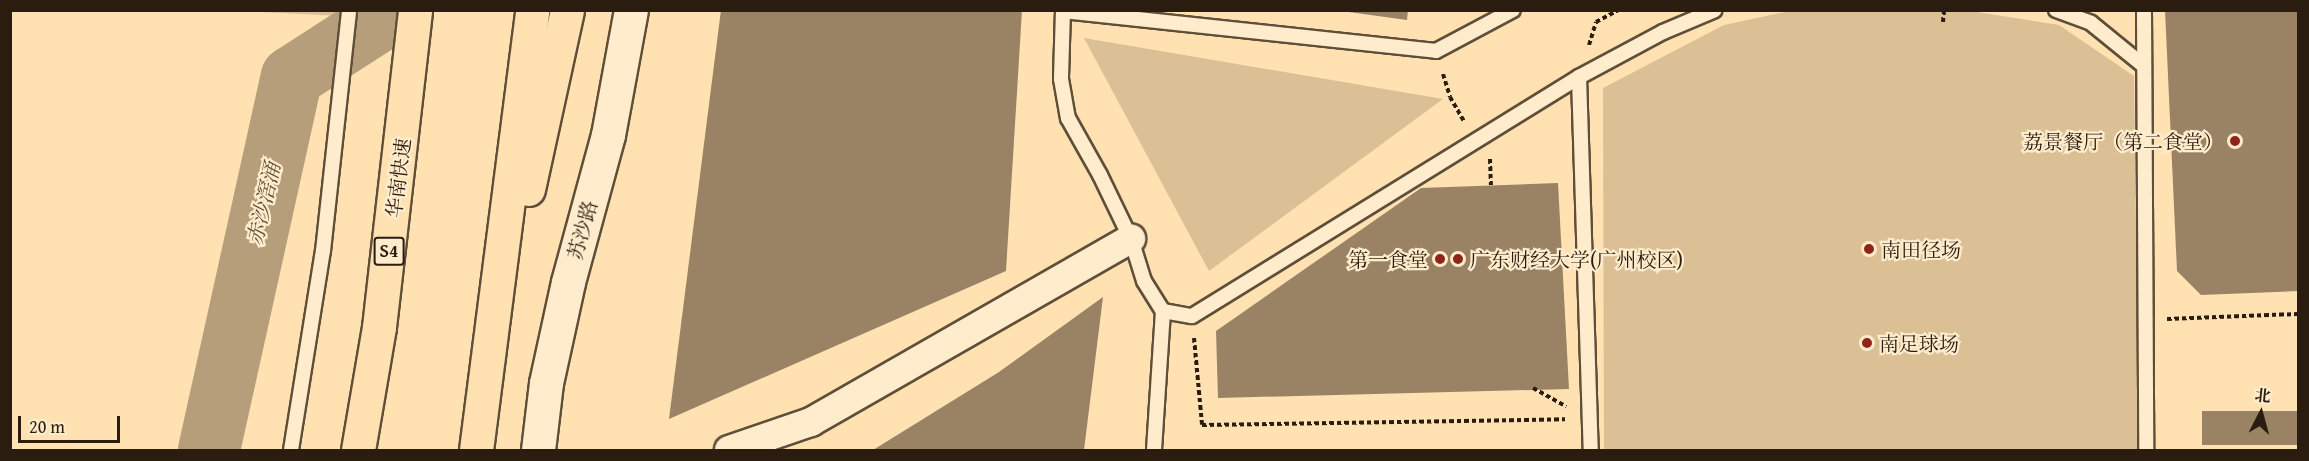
<!DOCTYPE html>
<meta charset="utf-8">
<style>
body{margin:0}
#map{position:relative;width:2309px;height:461px;overflow:hidden;background:#ffe1b2;font-family:"Gentium Book Plus","Noto Serif SC",serif}
div>[style]{position:absolute}
.green>*{inset:0;background:#dbc096}
.river>*{height:62px;margin:-31px;padding:0 31px;transform-origin:31px;border-radius:31px;background:#b79e7b}
.building>*{inset:0;background:#998364;transform-origin:0 0}
.path>*{height:4px;margin-top:-2px;transform-origin:0;background:repeating-linear-gradient(90deg,#2a1d0f 0 4.5px,transparent 0 7.5px)}
.roads{filter:drop-shadow(2px 0 #5f4e38) drop-shadow(-2px 0 #5f4e38) drop-shadow(0 2px #5f4e38) drop-shadow(0 -2px #5f4e38)}
.lane>*{height:14px;margin:-7px;padding:0 7px;transform-origin:7px;border-radius:7px;background:#ffeccd}
.street>*{height:28px;margin:-14px;padding:0 14px;transform-origin:14px;border-radius:14px;background:#ffeccd}
.secondary>*{height:33px;margin:-16.5px;padding:0 16.5px;transform-origin:16.5px;border-radius:16.5px;background:#ffeccd}
.highway>*{height:33px;margin:-16.5px;padding:0 16.5px;transform-origin:16.5px;border-radius:16.5px;background:#ffe1b2}
.dots>*{width:16px;height:16px;translate:-50% -50%;box-sizing:border-box;border:3px solid #ffeccd;border-radius:50%}
span{translate:-50% -50%;white-space:nowrap;text-align:center;line-height:1.15;-webkit-text-stroke:4.5px #ffeccd;paint-order:stroke}
.shield-label span{padding:2px 4px;background:#ffeccd;border:2px solid;border-radius:4px;-webkit-text-stroke-width:0}
.shield-label{font-size:18px;color:#2a1d0f;font-weight:700}
.poi-label{font-size:20px;color:#2a1d0f}
.right{translate:-100% -50%;text-align:right}
.left{translate:0 -50%;text-align:left}
.street-label{font-size:20px;color:#2a1d0f}
.water-label{font-size:21px;color:#62513a;font-style:italic}
.frame{position:absolute;inset:0;border:12px solid #2a1d0f;pointer-events:none}
.north{position:absolute;left:2231px;top:383px;width:60px;height:60px;-webkit-text-stroke:4px #ffeccd;paint-order:stroke;rotate:6deg;font-size:16px;font-weight:700;line-height:24px;text-align:center;color:#2a1d0f}
.north::after{content:'';display:block;margin:auto;width:21px;height:27px;background:#2a1d0f;clip-path:polygon(50% 0,100% 100%,50% 72%,0 100%)}
.scale{position:absolute;left:18px;top:416px;width:102px;height:27px;box-sizing:border-box;border:3px solid #2a1d0f;border-top:0;padding-left:8px;font-size:18px;line-height:21px;white-space:nowrap;color:#2a1d0f;-webkit-text-stroke:4px #ffeccd;paint-order:stroke}
</style>
<div id="map">
<div class="green">
<div style="clip-path:polygon(241px 11px,362px 11px,361px 17px)"></div>
<div style="clip-path:polygon(1790px 11px,1971px 11px,2059px 25px,2134px 76px,2139px 450px,1604px 450px,1603px 88px,1724px 25px)"></div>
<div style="clip-path:polygon(1084px 38px,1443px 99px,1209px 271px)"></div>
</div>
<div class="river">
<div style="left:209px;top:450px;width:382px;rotate:-77.5deg"></div>
<div style="left:292px;top:77px;width:124px;rotate:-32.8deg"></div>
</div>
<div class="building">
<div style="clip-path:polygon(721px 10px,1022px 10px,1006px 271px,669px 419px)"></div>
<div style="clip-path:polygon(1334px 10px,1408px 10px,1407px 20px)"></div>
<div style="clip-path:polygon(2165px 10px,2298px 10px,2298px 291px,2201px 295px,2177px 271px)"></div>
<div style="clip-path:polygon(1558px 183px,1569px 389px,1218px 398px,1216px 331px,1421px 188px)"></div>
<div style="clip-path:polygon(1103px 297px,1084px 450px,873px 450px,999px 372px)"></div>
<div style="left:2298px;top:411px;width:34px;height:96px;rotate:90deg"></div>
</div>
<div class="path">
<div style="left:1943px;top:22px;width:12px;rotate:-85deg"></div>
<div style="left:1589px;top:45px;width:24px;rotate:-73deg"></div>
<div style="left:1596px;top:22px;width:26px;rotate:-28deg"></div>
<div style="left:1443px;top:74px;width:24px;rotate:73deg"></div>
<div style="left:1450px;top:97px;width:28px;rotate:60deg"></div>
<div style="left:1490px;top:159px;width:26px;rotate:88deg"></div>
<div style="left:2167px;top:319px;width:131px;rotate:-2.2deg"></div>
<div style="left:1194px;top:338px;width:87px;rotate:84.7deg"></div>
<div style="left:1202px;top:425px;width:363px;rotate:-0.9deg"></div>
<div style="left:1533px;top:388px;width:38px;rotate:29deg"></div>
</div>
<div class="roads">
<div class="lane">
<div style="left:1063px;top:10px;width:69px;rotate:91.7deg"></div>
<div style="left:1061px;top:79px;width:40px;rotate:80deg"></div>
<div style="left:1068px;top:118px;width:65px;rotate:60.7deg"></div>
<div style="left:1100px;top:175px;width:71px;rotate:64.2deg"></div>
<div style="left:1131px;top:239px;width:44px;rotate:72.8deg"></div>
<div style="left:1144px;top:281px;width:36px;rotate:58deg"></div>
<div style="left:1163px;top:311px;width:29px;rotate:10deg"></div>
<div style="left:1192px;top:316px;width:455px;rotate:-31.7deg"></div>
<div style="left:1579px;top:77px;width:95px;rotate:-28.2deg"></div>
<div style="left:1663px;top:32px;width:56px;rotate:-22.9deg"></div>
<div style="left:2056px;top:10px;width:37px;rotate:20deg"></div>
<div style="left:2091px;top:23px;width:68px;rotate:39.1deg"></div>
<div style="left:2144px;top:10px;width:440px;rotate:89.7deg"></div>
<div style="left:1063px;top:11px;width:375px;rotate:6.1deg"></div>
<div style="left:1436px;top:51px;width:87px;rotate:-28deg"></div>
<div style="left:1579px;top:77px;width:373px;rotate:88.2deg"></div>
<div style="left:291px;top:450px;width:202px;rotate:-80.9deg"></div>
<div style="left:323px;top:251px;width:242px;rotate:-83.8deg"></div>
<div style="left:1154px;top:450px;width:139px;rotate:-86.3deg"></div>
</div>
<div class="street">
<div style="left:729px;top:450px;width:87px;rotate:-18.9deg"></div>
<div style="left:811px;top:422px;width:369px;rotate:-29.8deg"></div>
</div>
<div class="secondary">
<div style="left:538px;top:450px;width:67px;rotate:-83.2deg"></div>
<div style="left:546px;top:383px;width:103px;rotate:-77.7deg"></div>
<div style="left:568px;top:282px;width:152px;rotate:-74.8deg"></div>
<div style="left:608px;top:135px;width:127px;rotate:-79.6deg"></div>
</div>
<div class="highway">
<div style="left:528px;top:189px;width:183px;rotate:-77.7deg"></div>
<div style="left:358px;top:450px;width:125px;rotate:-80.3deg"></div>
<div style="left:379px;top:327px;width:319px;rotate:-83.5deg"></div>
<div style="left:476px;top:450px;width:444px;rotate:-82.7deg"></div>
</div>
</div>
<div class="dots">
<div style="left:2235px;top:141px;background:#8f2418"></div>
<div style="left:1869px;top:249px;background:#8f2418"></div>
<div style="left:1440px;top:259px;background:#8f2418"></div>
<div style="left:1458px;top:259px;background:#8f2418"></div>
<div style="left:1867px;top:343px;background:#8f2418"></div>
</div>
<div class="shield-label">
<span style="left:389px;top:251px">S4</span>
</div>
<div class="poi-label">
<span class="right" style="left:2223px;top:141px">荔景餐厅（第二食堂）</span>
<span class="left" style="left:1881px;top:249px">南田径场</span>
<span class="right" style="left:1428px;top:259px">第一食堂</span>
<span class="left" style="left:1470px;top:259px">广东财经大学(广州校区)</span>
<span class="left" style="left:1879px;top:343px">南足球场</span>
</div>
<div class="street-label">
<span style="left:398px;top:178px;rotate:-83deg">华南快速</span>
<span style="left:582px;top:230px;rotate:-75deg">苏沙路</span>
</div>
<div class="water-label">
<span style="left:264px;top:204px;rotate:-77deg">赤沙滘涌</span>
</div>
<div class="frame"></div>
<div class="north">北</div>
<div class="scale">20 m</div>
</div>
